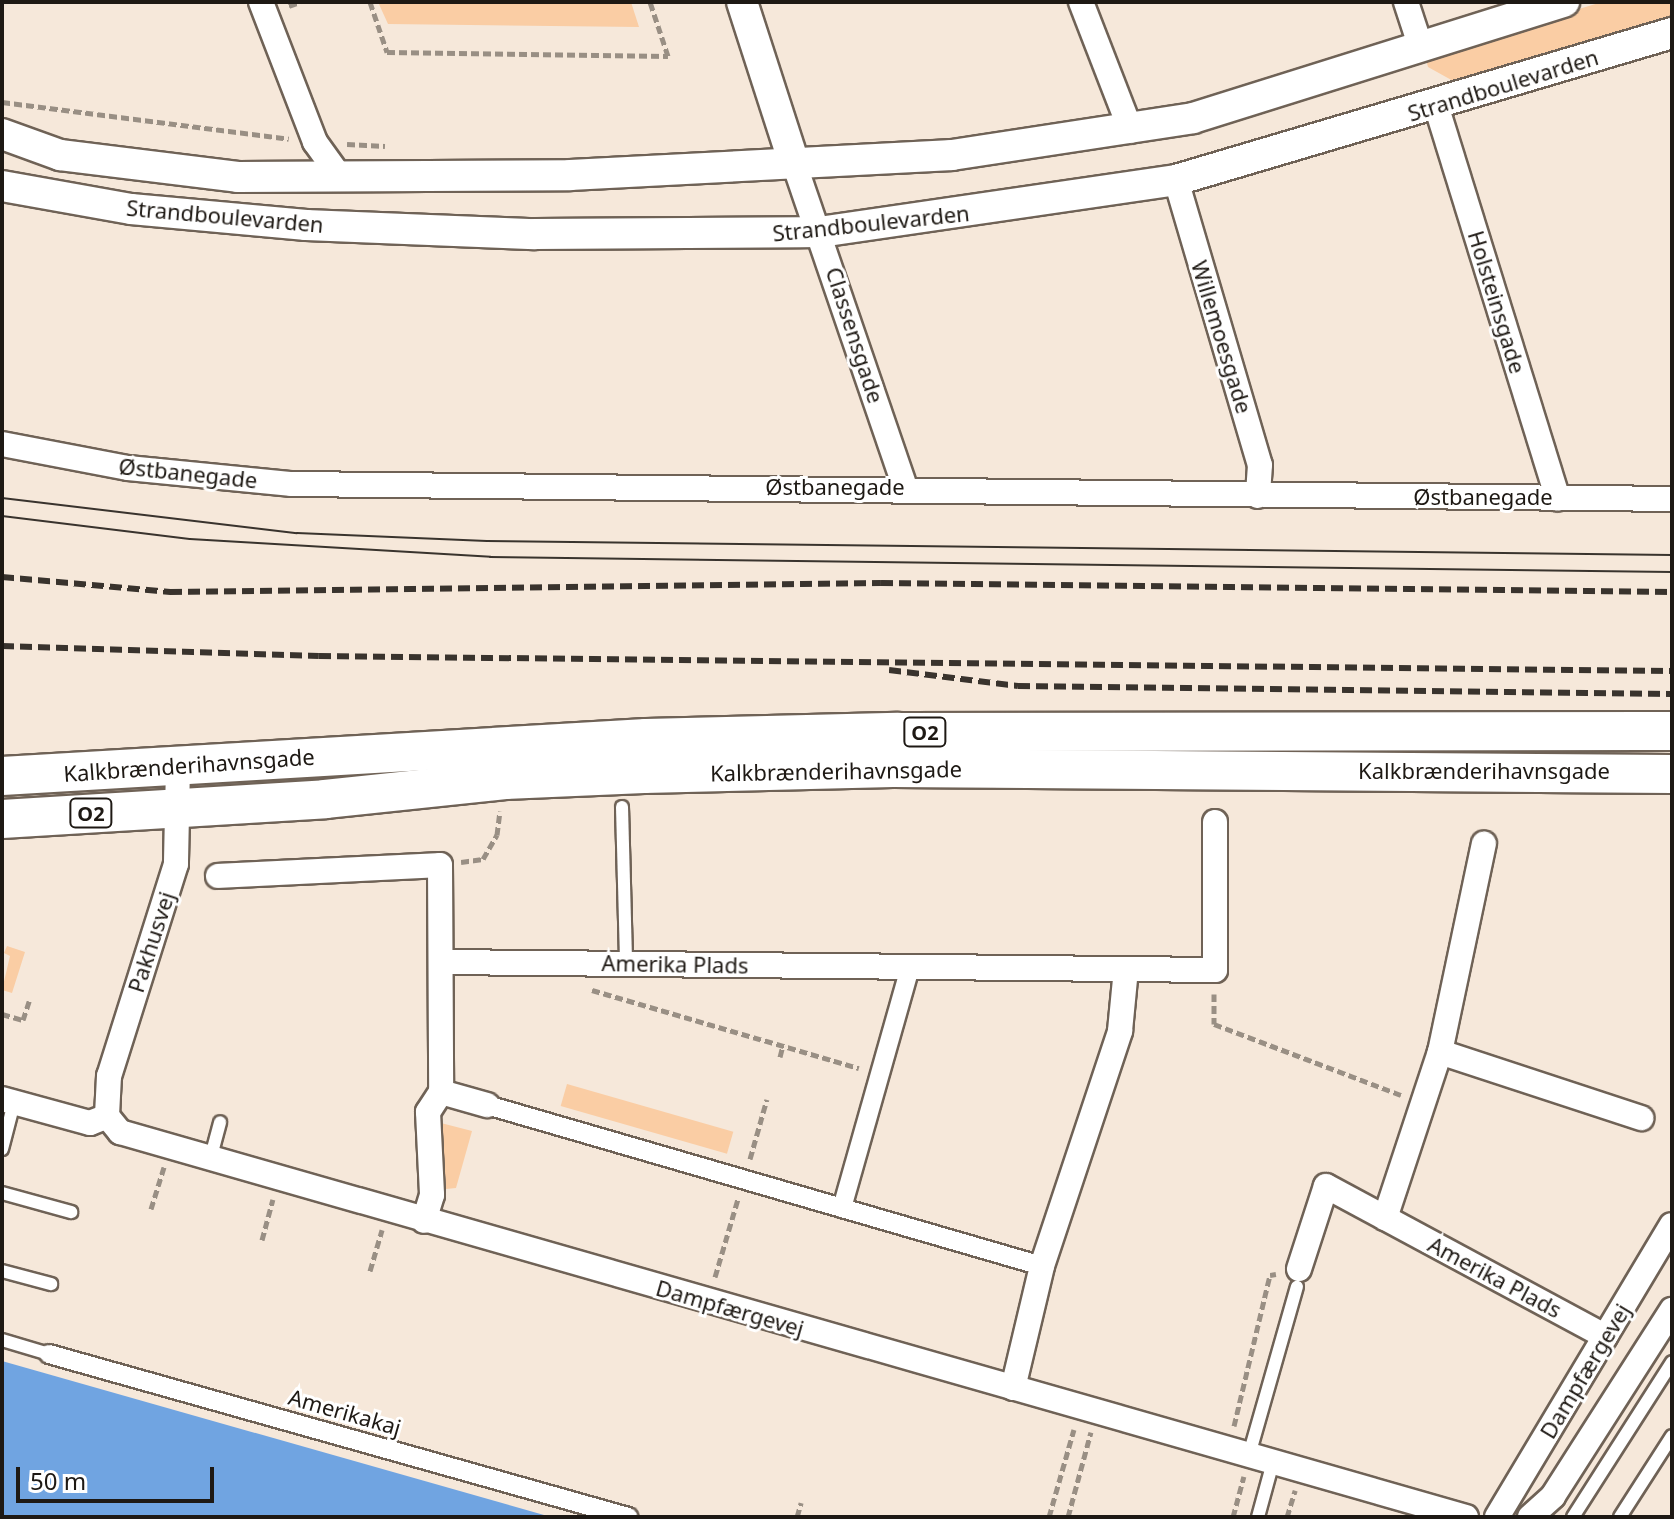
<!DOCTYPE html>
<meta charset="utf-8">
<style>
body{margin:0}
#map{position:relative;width:1674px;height:1519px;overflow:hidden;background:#f6e8da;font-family:"Noto Sans",sans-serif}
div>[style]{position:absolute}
.green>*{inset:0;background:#facda4;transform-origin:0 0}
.water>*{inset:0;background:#70a4e1}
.path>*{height:5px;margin-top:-2.5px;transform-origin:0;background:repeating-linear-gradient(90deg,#998f84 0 8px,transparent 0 12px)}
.roads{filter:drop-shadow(2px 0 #6f6256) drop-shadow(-2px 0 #6f6256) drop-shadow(0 2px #6f6256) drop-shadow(0 -2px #6f6256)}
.service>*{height:12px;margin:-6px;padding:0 6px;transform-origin:6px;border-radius:6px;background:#fff}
.pedestrian>*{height:18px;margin:-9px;padding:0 9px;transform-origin:9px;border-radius:9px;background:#fff}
.minor>*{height:24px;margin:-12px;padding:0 12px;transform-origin:12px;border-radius:12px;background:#fff}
.tertiary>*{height:30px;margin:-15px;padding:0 15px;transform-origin:15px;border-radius:15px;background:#fff}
.primary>*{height:38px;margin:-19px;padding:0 19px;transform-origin:19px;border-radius:19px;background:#fff}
.tram>*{height:2px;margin:-1px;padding:0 1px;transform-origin:1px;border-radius:1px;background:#39332d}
.rail>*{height:6px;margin-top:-3px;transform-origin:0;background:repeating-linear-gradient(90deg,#39332d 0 12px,transparent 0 18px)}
span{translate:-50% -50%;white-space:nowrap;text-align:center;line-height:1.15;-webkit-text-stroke:6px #fff;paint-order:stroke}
.shield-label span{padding:2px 6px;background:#fff;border:2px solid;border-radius:6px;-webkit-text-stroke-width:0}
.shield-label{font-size:20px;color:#1e1914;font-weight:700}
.street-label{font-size:22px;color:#1e1914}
.frame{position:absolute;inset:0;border:4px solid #1e1914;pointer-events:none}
.scale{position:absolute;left:16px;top:1467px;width:198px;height:36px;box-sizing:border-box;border:4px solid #1e1914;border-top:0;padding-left:10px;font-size:24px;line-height:28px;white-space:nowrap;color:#1e1914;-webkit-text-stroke:6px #fff;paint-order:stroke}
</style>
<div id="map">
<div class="green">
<div style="clip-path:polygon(378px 2px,631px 2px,639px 27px,388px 24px)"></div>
<div style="clip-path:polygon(1602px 2px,1672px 2px,1672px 23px,1464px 87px,1428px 67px,1425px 56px)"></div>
<div style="clip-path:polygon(7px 946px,25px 952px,12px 993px,2px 990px,10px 956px,4px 953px)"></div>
<div style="left:567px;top:1084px;width:173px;height:23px;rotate:16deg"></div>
<div style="clip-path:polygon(441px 1123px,472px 1131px,456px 1188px,446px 1189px)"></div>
</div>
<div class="water">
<div style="clip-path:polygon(2px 1361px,551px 1517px,2px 1517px)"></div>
</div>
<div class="path">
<div style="left:370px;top:2px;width:53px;rotate:71.2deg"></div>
<div style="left:387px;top:52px;width:281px;rotate:0.8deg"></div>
<div style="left:668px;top:56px;width:57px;rotate:-108.4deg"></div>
<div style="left:289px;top:6px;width:12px;rotate:-20deg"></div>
<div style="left:2px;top:102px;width:289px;rotate:7.3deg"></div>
<div style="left:347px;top:144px;width:38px;rotate:3deg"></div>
<div style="left:461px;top:862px;width:22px;rotate:-8deg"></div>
<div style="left:483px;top:859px;width:28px;rotate:-60deg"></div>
<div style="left:497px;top:835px;width:24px;rotate:-83deg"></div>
<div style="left:592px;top:990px;width:278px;rotate:16.3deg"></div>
<div style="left:1214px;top:994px;width:30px;rotate:90deg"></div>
<div style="left:1214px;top:1024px;width:200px;rotate:20.8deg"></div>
<div style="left:2px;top:1014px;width:22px;rotate:16deg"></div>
<div style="left:23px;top:1020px;width:20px;rotate:-72deg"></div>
<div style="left:780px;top:1057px;width:12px;rotate:-76deg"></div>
<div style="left:750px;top:1159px;width:62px;rotate:-74.2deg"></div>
<div style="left:151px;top:1209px;width:44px;rotate:-72.8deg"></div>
<div style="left:262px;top:1240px;width:42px;rotate:-75deg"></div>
<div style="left:370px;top:1271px;width:43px;rotate:-73.7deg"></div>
<div style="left:715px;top:1277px;width:81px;rotate:-73.6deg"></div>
<div style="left:1234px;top:1426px;width:155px;rotate:-76.6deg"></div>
<div style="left:1270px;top:1275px;width:6px;rotate:-9deg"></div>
<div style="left:797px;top:1517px;width:15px;rotate:-74deg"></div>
<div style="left:1049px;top:1517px;width:91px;rotate:-74.1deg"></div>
<div style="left:1068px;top:1517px;width:88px;rotate:-74.9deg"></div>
<div style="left:1233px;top:1517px;width:42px;rotate:-75deg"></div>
<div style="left:1287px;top:1517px;width:28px;rotate:-73deg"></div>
</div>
<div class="roads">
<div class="service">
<div style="left:622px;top:807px;width:157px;rotate:88.5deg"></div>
<div style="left:2px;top:1149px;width:48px;rotate:-75.4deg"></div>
<div style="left:210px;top:1160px;width:39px;rotate:-75deg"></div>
<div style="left:2px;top:1193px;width:72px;rotate:15.4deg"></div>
<div style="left:2px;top:1271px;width:51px;rotate:14.9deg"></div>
<div style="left:2px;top:1340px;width:49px;rotate:16.6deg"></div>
<div style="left:1249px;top:1455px;width:175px;rotate:-74.1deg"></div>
<div style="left:1258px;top:1517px;width:57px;rotate:-74.7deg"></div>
<div style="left:1573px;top:1517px;width:184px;rotate:-57.4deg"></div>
<div style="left:1620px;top:1517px;width:96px;rotate:-57.3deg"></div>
</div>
<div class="pedestrian">
<div style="left:487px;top:1105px;width:578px;rotate:16.18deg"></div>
<div style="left:842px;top:1208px;width:250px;rotate:-74.2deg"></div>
<div style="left:49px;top:1354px;width:602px;rotate:15.72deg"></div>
</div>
<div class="minor">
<div style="left:261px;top:2px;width:150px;rotate:68.9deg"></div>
<div style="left:315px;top:142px;width:44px;rotate:54.2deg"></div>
<div style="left:1081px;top:2px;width:138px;rotate:68.8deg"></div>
<div style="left:1406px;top:2px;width:48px;rotate:71.9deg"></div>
<div style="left:1436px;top:105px;width:412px;rotate:72.8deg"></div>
<div style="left:794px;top:163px;width:342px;rotate:71.1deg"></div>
<div style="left:1176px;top:180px;width:297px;rotate:73.6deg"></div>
<div style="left:1260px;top:465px;width:31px;rotate:94deg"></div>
<div style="left:2px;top:444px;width:128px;rotate:10.8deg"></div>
<div style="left:128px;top:468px;width:165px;rotate:5.6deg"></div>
<div style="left:292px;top:484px;width:1380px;rotate:0.62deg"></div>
<div style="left:178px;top:766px;width:98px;rotate:91.2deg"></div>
<div style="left:176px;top:864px;width:222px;rotate:107.5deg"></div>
<div style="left:109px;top:1076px;width:40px;rotate:92.9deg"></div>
<div style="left:107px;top:1116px;width:21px;rotate:51deg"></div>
<div style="left:120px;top:1132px;width:1400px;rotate:15.96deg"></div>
<div style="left:218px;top:876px;width:222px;rotate:-2.8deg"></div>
<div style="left:440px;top:865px;width:227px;rotate:89.7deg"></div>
<div style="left:441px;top:1092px;width:24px;rotate:123deg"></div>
<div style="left:428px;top:1112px;width:83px;rotate:87.2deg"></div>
<div style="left:432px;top:1195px;width:27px;rotate:107deg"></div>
<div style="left:441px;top:962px;width:774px;rotate:0.59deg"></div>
<div style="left:1215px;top:970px;width:148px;rotate:-90deg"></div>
<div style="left:1440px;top:1052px;width:212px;rotate:18.2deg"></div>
<div style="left:441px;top:1092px;width:48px;rotate:15.8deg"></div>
<div style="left:2px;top:1099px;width:91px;rotate:15.3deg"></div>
<div style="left:90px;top:1123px;width:18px;rotate:-22deg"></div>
<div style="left:1385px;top:1218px;width:175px;rotate:-71.7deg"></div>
<div style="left:1440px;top:1052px;width:213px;rotate:-78.1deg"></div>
<div style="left:1299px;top:1269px;width:87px;rotate:-72deg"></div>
<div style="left:1326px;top:1186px;width:317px;rotate:28.3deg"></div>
<div style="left:1013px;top:1388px;width:125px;rotate:-76.6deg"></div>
<div style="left:1042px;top:1266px;width:248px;rotate:-71.6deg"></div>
<div style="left:1120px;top:1031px;width:62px;rotate:-84.5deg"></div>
<div style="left:1497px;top:1517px;width:340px;rotate:-59.1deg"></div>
<div style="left:1530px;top:1517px;width:31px;rotate:-42deg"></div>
<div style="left:1553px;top:1496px;width:221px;rotate:-57.4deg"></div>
</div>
<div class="tertiary">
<div style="left:742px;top:2px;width:169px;rotate:72.1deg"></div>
<div style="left:2px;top:134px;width:62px;rotate:19.9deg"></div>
<div style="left:60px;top:155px;width:179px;rotate:7deg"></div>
<div style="left:238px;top:177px;width:332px;rotate:-0.3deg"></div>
<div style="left:570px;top:175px;width:383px;rotate:-3deg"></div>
<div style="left:952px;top:155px;width:244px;rotate:-8.7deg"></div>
<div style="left:1193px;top:118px;width:389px;rotate:-17.4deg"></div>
<div style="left:2px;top:186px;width:131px;rotate:10.1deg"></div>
<div style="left:131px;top:209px;width:176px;rotate:5.2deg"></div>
<div style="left:306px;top:225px;width:229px;rotate:2.3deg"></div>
<div style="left:535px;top:234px;width:285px;rotate:-0.4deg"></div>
<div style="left:820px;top:232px;width:360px;rotate:-8.3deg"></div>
<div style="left:1176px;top:180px;width:517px;rotate:-16.51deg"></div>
</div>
<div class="primary">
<div style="left:2px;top:776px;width:645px;rotate:-3.38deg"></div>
<div style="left:646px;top:738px;width:252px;rotate:-1.4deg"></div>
<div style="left:898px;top:732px;width:774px;rotate:-0.07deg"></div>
<div style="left:2px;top:819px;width:324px;rotate:-3.5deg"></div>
<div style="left:325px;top:799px;width:181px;rotate:-6deg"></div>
<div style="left:505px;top:780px;width:139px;rotate:-2.5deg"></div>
<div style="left:644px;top:774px;width:249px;rotate:-1.4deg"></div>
<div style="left:893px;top:768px;width:779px;rotate:0.44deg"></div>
</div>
</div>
<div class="tram">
<div style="left:2px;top:498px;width:297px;rotate:6.8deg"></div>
<div style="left:297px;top:533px;width:190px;rotate:2.4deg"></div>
<div style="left:487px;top:541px;width:1185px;rotate:0.68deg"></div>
<div style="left:2px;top:516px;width:189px;rotate:7deg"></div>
<div style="left:190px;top:539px;width:301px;rotate:3.4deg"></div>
<div style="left:490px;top:557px;width:1182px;rotate:0.73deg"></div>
</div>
<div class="rail">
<div style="left:2px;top:577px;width:169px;rotate:5.1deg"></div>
<div style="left:170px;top:592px;width:711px;rotate:-0.73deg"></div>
<div style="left:881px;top:583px;width:791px;rotate:0.65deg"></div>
<div style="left:2px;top:646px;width:317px;rotate:1.8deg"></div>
<div style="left:319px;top:656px;width:1353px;rotate:0.64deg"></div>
<div style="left:889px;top:670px;width:130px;rotate:7.1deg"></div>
<div style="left:1018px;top:686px;width:654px;rotate:0.7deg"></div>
</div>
<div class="shield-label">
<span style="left:925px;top:732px">O2</span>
<span style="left:91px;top:813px">O2</span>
</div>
<div class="street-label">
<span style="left:1503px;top:85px;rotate:-17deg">Strandboulevarden</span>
<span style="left:225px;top:216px;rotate:5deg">Strandboulevarden</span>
<span style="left:871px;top:223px;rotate:-6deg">Strandboulevarden</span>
<span style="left:1497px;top:302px;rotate:73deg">Holsteinsgade</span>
<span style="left:855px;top:335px;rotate:72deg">Classensgade</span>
<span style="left:1222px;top:337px;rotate:73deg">Willemoesgade</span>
<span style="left:188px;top:473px;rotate:6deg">Østbanegade</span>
<span style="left:835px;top:487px">Østbanegade</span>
<span style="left:1483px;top:497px">Østbanegade</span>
<span style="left:189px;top:765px;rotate:-4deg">Kalkbrænderihavnsgade</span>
<span style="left:836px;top:771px;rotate:-1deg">Kalkbrænderihavnsgade</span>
<span style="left:1484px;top:771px">Kalkbrænderihavnsgade</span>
<span style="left:151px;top:942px;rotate:-72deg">Pakhusvej</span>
<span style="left:675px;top:964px;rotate:1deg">Amerika Plads</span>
<span style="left:1495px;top:1277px;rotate:28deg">Amerika Plads</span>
<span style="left:730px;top:1308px;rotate:16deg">Dampfærgevej</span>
<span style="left:1585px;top:1371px;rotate:-59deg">Dampfærgevej</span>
<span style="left:345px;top:1412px;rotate:16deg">Amerikakaj</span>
</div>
<div class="frame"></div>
<div class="scale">50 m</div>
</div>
